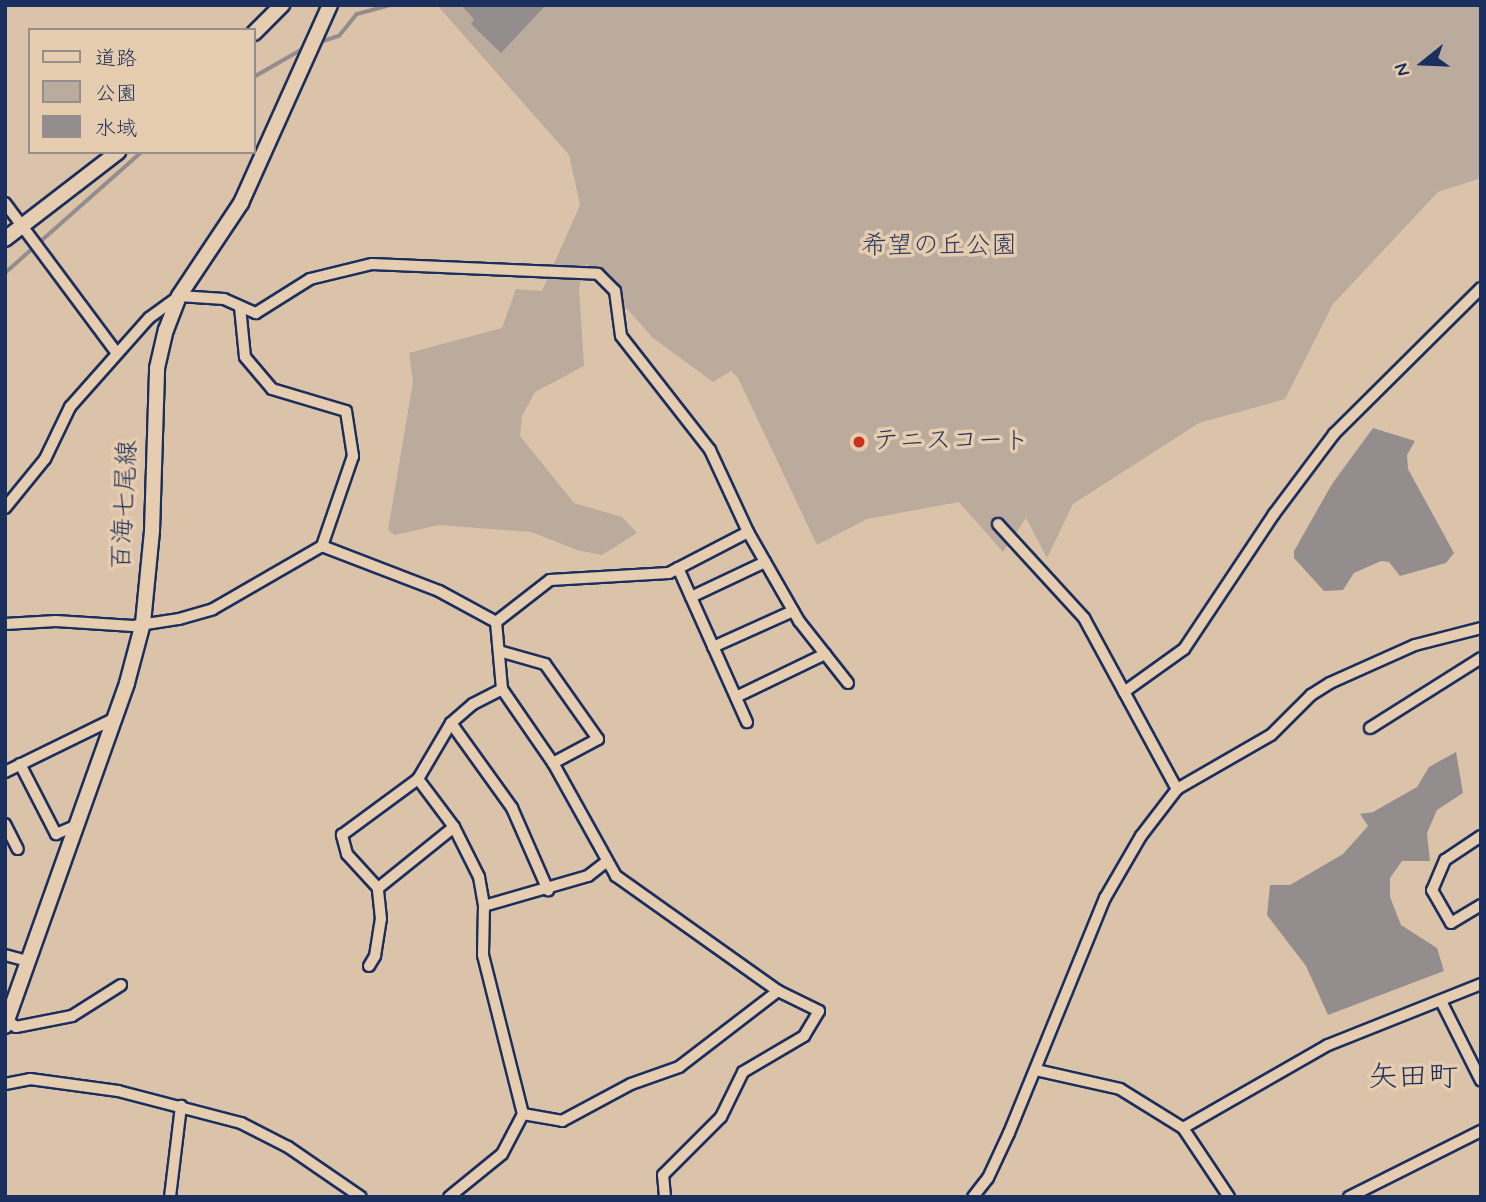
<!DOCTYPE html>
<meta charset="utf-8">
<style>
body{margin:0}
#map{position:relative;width:1486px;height:1202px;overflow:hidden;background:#dbc3aa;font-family:Mynerve,"Klee One",sans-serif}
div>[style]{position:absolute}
.green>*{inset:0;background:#bbab9d}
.water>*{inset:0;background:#948d8e}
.stream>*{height:3.5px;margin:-1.75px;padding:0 1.75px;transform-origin:1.75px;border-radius:1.75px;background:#948d8e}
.roads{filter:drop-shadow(2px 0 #1b2f5e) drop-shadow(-2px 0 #1b2f5e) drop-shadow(0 2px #1b2f5e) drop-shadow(0 -2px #1b2f5e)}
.street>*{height:10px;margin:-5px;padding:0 5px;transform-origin:5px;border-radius:5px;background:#e7cdaf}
.secondary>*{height:14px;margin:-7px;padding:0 7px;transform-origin:7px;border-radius:7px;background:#e7cdaf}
.dots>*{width:19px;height:19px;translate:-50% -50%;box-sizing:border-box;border:4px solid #e7cdaf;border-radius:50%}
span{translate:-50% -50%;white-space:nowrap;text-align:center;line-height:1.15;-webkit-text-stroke:7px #e7cdaf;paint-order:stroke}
.park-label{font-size:26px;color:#2b3b64}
.poi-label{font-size:26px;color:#1b2f5e}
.left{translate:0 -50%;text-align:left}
.street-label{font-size:26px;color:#1b2f5e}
.quarter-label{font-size:30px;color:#1b2f5e}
.frame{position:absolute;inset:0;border:7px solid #1b2f5e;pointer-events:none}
.legend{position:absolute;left:28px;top:28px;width:228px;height:126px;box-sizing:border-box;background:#e7cdaf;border:2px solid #958e8f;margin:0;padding:9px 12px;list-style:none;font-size:21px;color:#1b2f5e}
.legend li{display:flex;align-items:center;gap:14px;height:35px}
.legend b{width:35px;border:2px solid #958e8f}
.north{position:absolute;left:1388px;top:28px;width:70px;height:70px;-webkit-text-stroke:5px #e7cdaf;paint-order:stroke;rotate:252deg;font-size:19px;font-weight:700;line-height:28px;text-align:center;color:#1b2f5e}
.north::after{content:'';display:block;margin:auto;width:24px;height:32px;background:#1b2f5e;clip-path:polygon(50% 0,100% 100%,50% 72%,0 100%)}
</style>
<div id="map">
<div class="green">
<div style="clip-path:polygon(437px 5px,1481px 5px,1481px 178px,1438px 192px,1333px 304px,1285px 399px,1199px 423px,1073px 504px,1047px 558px,1026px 518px,1003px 552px,959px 502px,867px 519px,817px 545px,738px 378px,731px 371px,713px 382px,653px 338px,586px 263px,579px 288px,584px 366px,535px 392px,522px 416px,520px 436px,574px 503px,622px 517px,637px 533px,602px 555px,577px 550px,531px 532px,439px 525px,395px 535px,388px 530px,413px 382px,409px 353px,502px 328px,516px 289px,542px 291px,580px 205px,569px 155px)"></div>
</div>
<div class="water">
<div style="clip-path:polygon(461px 5px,546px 5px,501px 53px,471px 24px,474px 19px)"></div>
<div style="clip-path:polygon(1373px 428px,1415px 441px,1407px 455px,1408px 469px,1454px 553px,1446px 563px,1400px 576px,1389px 562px,1381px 561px,1354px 573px,1343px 590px,1324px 591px,1294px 558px,1294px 551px,1332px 484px)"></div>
<div style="clip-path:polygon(1456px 752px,1463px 793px,1437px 810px,1427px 833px,1430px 861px,1402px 861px,1390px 878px,1390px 897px,1401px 925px,1437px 948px,1444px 971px,1328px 1015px,1306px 966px,1267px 915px,1270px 885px,1290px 885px,1343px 854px,1368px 826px,1360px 814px,1373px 812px,1417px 787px,1429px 767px)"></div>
</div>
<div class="stream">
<div style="left:317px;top:43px;width:23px;rotate:-18deg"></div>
<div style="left:339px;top:36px;width:28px;rotate:-51deg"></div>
<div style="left:357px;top:14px;width:34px;rotate:-15deg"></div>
<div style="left:254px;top:77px;width:60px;rotate:-30deg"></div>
<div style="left:5px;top:273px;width:183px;rotate:-41.5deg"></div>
</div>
<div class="roads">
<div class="street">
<div style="left:5px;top:203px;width:187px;rotate:53.3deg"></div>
<div style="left:240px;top:307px;width:50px;rotate:84.3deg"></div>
<div style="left:245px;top:357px;width:42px;rotate:49.8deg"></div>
<div style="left:272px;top:389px;width:77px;rotate:16.6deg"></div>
<div style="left:346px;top:411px;width:46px;rotate:81.2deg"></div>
<div style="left:353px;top:456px;width:95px;rotate:109deg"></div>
<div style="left:5px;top:508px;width:63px;rotate:-50.8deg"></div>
<div style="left:45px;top:459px;width:58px;rotate:-64.3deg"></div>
<div style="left:70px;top:407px;width:119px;rotate:-48.4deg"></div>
<div style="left:149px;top:318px;width:37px;rotate:-36deg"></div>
<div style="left:179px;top:296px;width:45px;rotate:3.8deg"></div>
<div style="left:224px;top:299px;width:35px;rotate:24deg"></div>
<div style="left:256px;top:313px;width:64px;rotate:-32.2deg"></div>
<div style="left:310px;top:279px;width:64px;rotate:-13.6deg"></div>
<div style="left:372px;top:264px;width:226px;rotate:2.5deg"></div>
<div style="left:598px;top:274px;width:24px;rotate:45deg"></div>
<div style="left:615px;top:291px;width:45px;rotate:82.4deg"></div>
<div style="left:621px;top:336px;width:145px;rotate:52deg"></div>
<div style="left:710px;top:450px;width:90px;rotate:65.1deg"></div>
<div style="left:748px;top:532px;width:103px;rotate:60.2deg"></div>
<div style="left:799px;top:621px;width:79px;rotate:51.7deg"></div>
<div style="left:998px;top:524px;width:127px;rotate:47.5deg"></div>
<div style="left:1084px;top:618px;width:195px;rotate:61.5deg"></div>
<div style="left:678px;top:568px;width:169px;rotate:65.9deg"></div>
<div style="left:691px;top:597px;width:82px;rotate:-25.3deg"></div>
<div style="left:5px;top:624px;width:51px;rotate:-3.4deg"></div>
<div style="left:56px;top:621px;width:77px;rotate:3.7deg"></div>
<div style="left:133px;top:626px;width:47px;rotate:-8.7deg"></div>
<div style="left:179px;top:619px;width:35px;rotate:-16deg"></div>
<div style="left:213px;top:609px;width:126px;rotate:-30deg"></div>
<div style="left:322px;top:546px;width:125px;rotate:21deg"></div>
<div style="left:439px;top:591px;width:65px;rotate:28.5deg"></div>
<div style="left:713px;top:647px;width:88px;rotate:-24.2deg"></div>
<div style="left:499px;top:651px;width:48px;rotate:15.8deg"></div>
<div style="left:545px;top:664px;width:92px;rotate:54.8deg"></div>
<div style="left:598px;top:739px;width:51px;rotate:151.9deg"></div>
<div style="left:1124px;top:692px;width:74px;rotate:-35.6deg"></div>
<div style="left:1184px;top:649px;width:162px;rotate:-56.3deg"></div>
<div style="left:1274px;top:514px;width:100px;rotate:-53.1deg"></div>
<div style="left:1334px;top:434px;width:207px;rotate:-44.8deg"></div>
<div style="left:736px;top:697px;width:99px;rotate:-25.8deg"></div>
<div style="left:451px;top:723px;width:105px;rotate:54.3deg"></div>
<div style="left:512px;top:808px;width:90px;rotate:66.3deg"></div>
<div style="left:1370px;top:728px;width:131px;rotate:-32.2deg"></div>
<div style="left:20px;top:764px;width:79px;rotate:62.8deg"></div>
<div style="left:56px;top:834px;width:23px;rotate:-23deg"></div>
<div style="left:5px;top:772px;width:120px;rotate:-26.1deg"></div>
<div style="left:418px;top:779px;width:60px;rotate:53.1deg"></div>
<div style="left:454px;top:827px;width:56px;rotate:63.4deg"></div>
<div style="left:479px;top:877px;width:29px;rotate:80deg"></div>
<div style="left:484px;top:906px;width:49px;rotate:91.2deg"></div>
<div style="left:483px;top:955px;width:164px;rotate:75.9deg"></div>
<div style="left:523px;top:1114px;width:45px;rotate:117.7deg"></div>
<div style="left:502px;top:1154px;width:68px;rotate:140.9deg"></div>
<div style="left:5px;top:824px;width:28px;rotate:63deg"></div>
<div style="left:454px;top:827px;width:97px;rotate:141.2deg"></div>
<div style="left:378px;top:888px;width:46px;rotate:-132.4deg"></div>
<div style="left:347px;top:854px;width:20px;rotate:-105deg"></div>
<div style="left:342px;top:835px;width:94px;rotate:-36.4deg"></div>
<div style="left:418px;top:779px;width:65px;rotate:-59.5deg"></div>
<div style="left:451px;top:723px;width:29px;rotate:-41deg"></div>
<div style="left:473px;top:704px;width:33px;rotate:-27deg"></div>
<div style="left:1481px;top:836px;width:43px;rotate:146.3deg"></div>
<div style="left:1445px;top:860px;width:33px;rotate:113deg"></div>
<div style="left:1432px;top:890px;width:38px;rotate:60deg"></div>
<div style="left:1451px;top:923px;width:35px;rotate:-31deg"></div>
<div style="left:484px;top:906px;width:108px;rotate:-16.1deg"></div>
<div style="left:588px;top:876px;width:23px;rotate:-38deg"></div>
<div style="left:5px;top:955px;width:24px;rotate:15deg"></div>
<div style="left:369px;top:966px;width:12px;rotate:-59deg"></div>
<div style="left:375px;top:956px;width:37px;rotate:-81deg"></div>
<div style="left:381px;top:919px;width:31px;rotate:-96deg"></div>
<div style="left:1441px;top:1001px;width:89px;rotate:63.4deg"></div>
<div style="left:7px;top:1020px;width:11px;rotate:38deg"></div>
<div style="left:16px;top:1027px;width:57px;rotate:-11.1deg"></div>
<div style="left:72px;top:1016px;width:58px;rotate:-32.3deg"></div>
<div style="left:1036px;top:1070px;width:86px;rotate:12.7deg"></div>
<div style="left:1120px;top:1089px;width:74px;rotate:31.8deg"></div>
<div style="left:1183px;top:1128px;width:83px;rotate:56.3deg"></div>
<div style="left:5px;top:1084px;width:25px;rotate:-11deg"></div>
<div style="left:30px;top:1079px;width:89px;rotate:7.8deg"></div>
<div style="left:118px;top:1091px;width:127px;rotate:14.6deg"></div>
<div style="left:241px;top:1123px;width:53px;rotate:27.1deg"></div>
<div style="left:288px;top:1147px;width:88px;rotate:34.4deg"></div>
<div style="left:523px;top:1114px;width:40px;rotate:10deg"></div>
<div style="left:562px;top:1121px;width:78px;rotate:-28.2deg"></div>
<div style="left:631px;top:1084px;width:51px;rotate:-19.5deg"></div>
<div style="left:679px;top:1067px;width:125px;rotate:-37.5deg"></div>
<div style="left:1183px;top:1128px;width:167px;rotate:-29.8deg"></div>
<div style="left:1328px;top:1045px;width:165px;rotate:-21.7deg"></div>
<div style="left:170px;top:1197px;width:92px;rotate:-83.1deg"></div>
<div style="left:665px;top:1197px;width:22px;rotate:-95deg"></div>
<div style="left:663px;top:1175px;width:82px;rotate:-45deg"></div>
<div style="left:721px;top:1117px;width:50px;rotate:-63.9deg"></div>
<div style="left:743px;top:1072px;width:71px;rotate:-30.5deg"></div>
<div style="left:804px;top:1036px;width:29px;rotate:-59deg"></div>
<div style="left:819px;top:1011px;width:46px;rotate:-154deg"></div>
<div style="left:778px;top:991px;width:199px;rotate:-144.6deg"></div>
<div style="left:616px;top:876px;width:129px;rotate:-119.1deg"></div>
<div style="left:553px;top:763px;width:90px;rotate:-124.6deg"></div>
<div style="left:502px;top:689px;width:67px;rotate:-95.1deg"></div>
<div style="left:496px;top:622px;width:68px;rotate:-37.9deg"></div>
<div style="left:550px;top:580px;width:119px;rotate:-3.4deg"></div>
<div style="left:669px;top:573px;width:89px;rotate:-27.4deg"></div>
<div style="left:973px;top:1197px;width:24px;rotate:-52deg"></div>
<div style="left:988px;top:1178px;width:50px;rotate:-65deg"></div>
<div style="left:1009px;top:1133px;width:254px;rotate:-67.8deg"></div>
<div style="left:1105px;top:898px;width:72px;rotate:-59.9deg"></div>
<div style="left:1141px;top:836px;width:59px;rotate:-52.5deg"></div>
<div style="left:1177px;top:789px;width:108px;rotate:-29.9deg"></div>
<div style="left:1271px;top:735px;width:57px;rotate:-45deg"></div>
<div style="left:1311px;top:695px;width:22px;rotate:-32deg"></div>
<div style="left:1330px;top:683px;width:93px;rotate:-24.1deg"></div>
<div style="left:1415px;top:645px;width:68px;rotate:-14.4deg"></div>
<div style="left:1349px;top:1197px;width:148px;rotate:-26.6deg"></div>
</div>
<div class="secondary">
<div style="left:254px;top:33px;width:40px;rotate:-45deg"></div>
<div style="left:5px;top:239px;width:143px;rotate:-37.6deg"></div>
<div style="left:5px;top:1026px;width:364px;rotate:-70.4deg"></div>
<div style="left:127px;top:683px;width:62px;rotate:-75.1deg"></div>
<div style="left:143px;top:623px;width:92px;rotate:-84.4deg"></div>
<div style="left:152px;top:531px;width:163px;rotate:-88.2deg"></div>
<div style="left:157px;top:368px;width:39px;rotate:-77deg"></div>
<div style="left:166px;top:330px;width:36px;rotate:-69deg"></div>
<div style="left:179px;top:296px;width:112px;rotate:-56.3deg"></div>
<div style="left:241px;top:203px;width:217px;rotate:-65.8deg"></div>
</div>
</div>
<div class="dots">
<div style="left:859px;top:442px;background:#c8321e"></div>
</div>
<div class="park-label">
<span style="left:939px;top:247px">希望の丘公園</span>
</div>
<div class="poi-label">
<span class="left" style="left:873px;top:442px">テニスコート</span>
</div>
<div class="street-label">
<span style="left:126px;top:505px;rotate:-87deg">百海七尾線</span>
</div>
<div class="quarter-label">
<span style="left:1413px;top:1078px">矢田町</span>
</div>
<div class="frame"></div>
<ul class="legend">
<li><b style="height:9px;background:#e7cdaf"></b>道路</li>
<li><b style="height:19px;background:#bbab9d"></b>公園</li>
<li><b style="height:19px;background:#948d8e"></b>水域</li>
</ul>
<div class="north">N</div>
</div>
